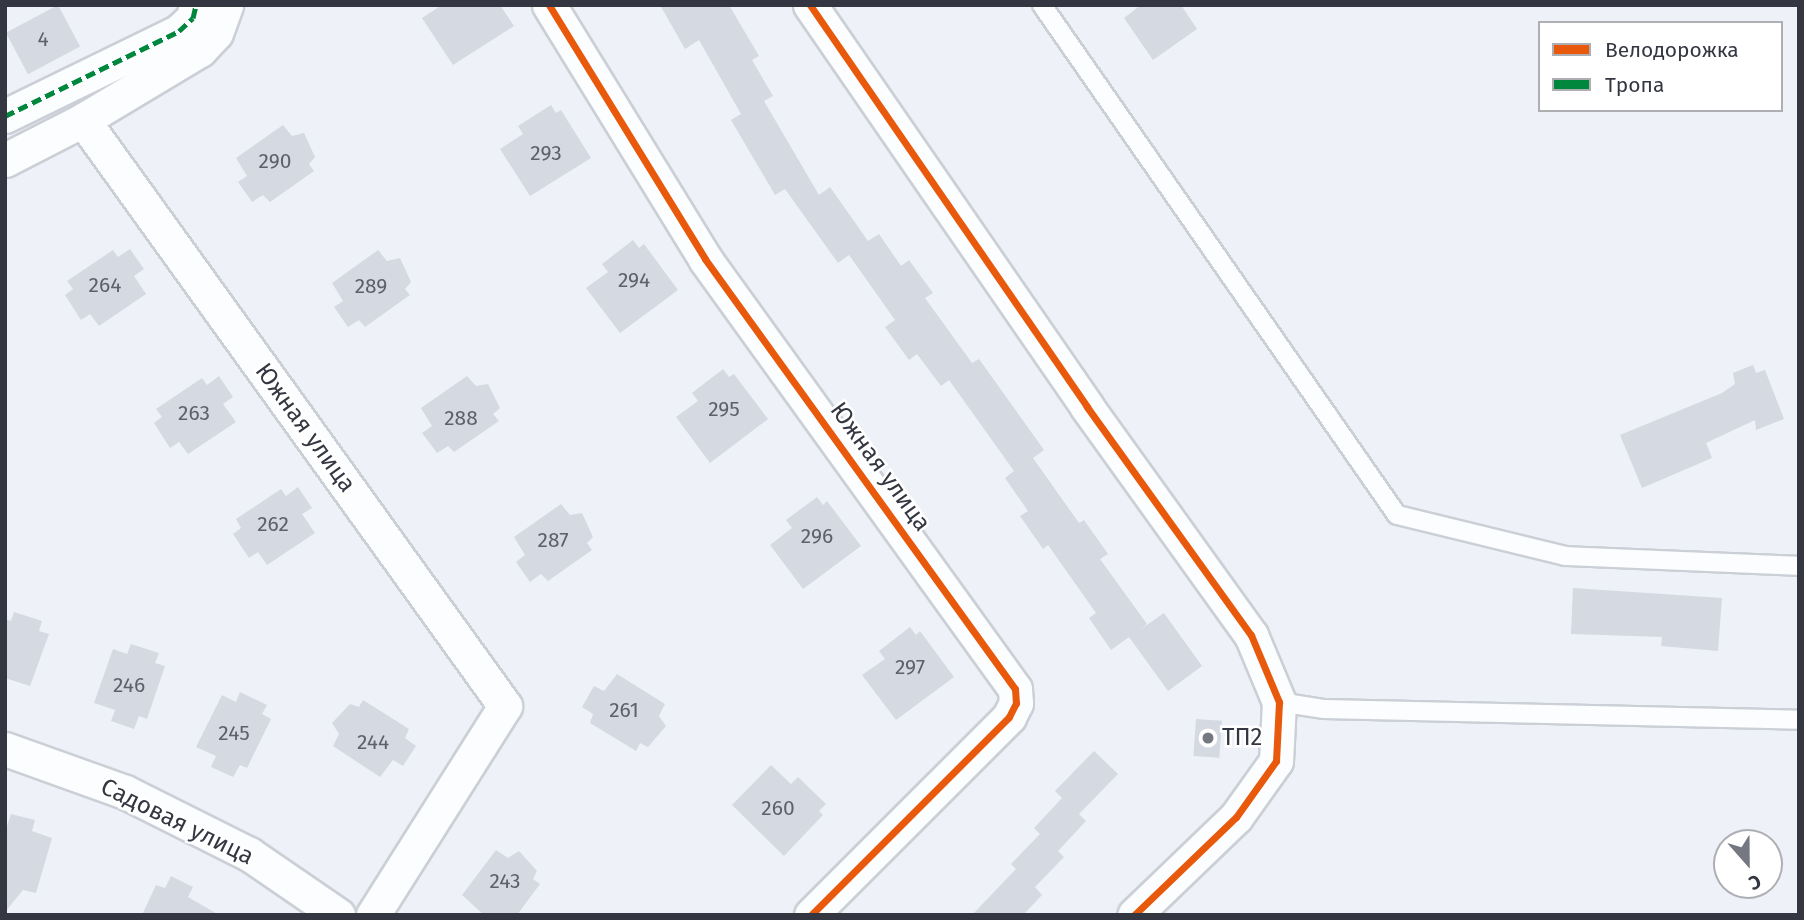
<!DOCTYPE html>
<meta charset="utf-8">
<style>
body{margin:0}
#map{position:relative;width:1804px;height:920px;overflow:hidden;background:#eef1f8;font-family:"Fira Sans",sans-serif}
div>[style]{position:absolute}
.building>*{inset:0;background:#d5d9e1;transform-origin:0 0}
.roads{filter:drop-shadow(2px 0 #cbcfd6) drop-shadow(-2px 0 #cbcfd6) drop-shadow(0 2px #cbcfd6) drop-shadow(0 -2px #cbcfd6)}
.service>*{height:18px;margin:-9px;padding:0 9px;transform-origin:9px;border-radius:9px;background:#fcfdfe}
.minor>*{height:33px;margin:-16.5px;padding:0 16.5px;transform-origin:16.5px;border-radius:16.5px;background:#fcfdfe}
.quiet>*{height:5px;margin-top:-2.5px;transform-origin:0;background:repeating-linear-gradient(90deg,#00873e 0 10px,transparent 0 15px)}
.cycleway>*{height:7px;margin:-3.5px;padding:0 3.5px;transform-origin:3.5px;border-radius:3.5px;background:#e8590c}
.dots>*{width:19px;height:19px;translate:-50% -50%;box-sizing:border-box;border:4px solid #fff;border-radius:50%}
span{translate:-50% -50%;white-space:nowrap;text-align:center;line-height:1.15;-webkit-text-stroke:5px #fff;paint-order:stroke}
.number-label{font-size:21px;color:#5e616b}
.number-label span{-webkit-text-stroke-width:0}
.street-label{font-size:24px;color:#343741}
.poi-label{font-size:24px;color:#343741}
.left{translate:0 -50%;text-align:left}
.frame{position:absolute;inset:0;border:7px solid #343741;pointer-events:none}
.legend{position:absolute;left:1538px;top:21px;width:245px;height:91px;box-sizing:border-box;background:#fff;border:2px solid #aeafb3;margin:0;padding:9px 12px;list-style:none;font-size:21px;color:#343741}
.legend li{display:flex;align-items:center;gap:14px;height:35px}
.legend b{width:35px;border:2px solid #aeafb3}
.north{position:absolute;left:1713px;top:829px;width:70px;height:70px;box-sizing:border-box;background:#fff;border:2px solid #aeafb3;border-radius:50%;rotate:159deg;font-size:19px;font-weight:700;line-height:28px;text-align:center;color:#343741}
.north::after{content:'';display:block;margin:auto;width:24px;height:32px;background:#757881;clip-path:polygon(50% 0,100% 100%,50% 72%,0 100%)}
</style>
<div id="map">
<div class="building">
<div style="left:58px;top:5px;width:47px;height:59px;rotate:62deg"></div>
<div style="clip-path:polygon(442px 5px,500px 5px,514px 26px,453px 65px,422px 18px)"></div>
<div style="clip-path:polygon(660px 5px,729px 5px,759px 56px,752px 60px,773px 96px,764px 101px,819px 195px,830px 187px,868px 241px,879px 234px,901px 266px,909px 260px,933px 293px,925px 298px,972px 363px,979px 359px,1044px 450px,1033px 458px,1079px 523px,1084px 520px,1108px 554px,1100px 559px,1147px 624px,1138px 631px,1164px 613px,1202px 666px,1168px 691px,1129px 637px,1111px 650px,1089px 618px,1096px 613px,1048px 545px,1043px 549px,1020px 516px,1028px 511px,1005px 478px,1014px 471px,949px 380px,941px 386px,917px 354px,909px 360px,885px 327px,895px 320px,849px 255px,838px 263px,785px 189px,775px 195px,731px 120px,741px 114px,699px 40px,685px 49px)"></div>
<div style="clip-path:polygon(1141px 5px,1181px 5px,1197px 29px,1153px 60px,1124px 18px)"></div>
<div style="clip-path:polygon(551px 105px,556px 113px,561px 110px,591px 158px,530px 196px,500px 149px,523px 134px,518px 126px)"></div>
<div style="clip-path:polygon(283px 125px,292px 136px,304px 133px,315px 157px,309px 164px,314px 171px,270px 202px,263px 195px,252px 202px,238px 182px,247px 176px,236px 158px)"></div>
<div style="clip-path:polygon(633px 240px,639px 248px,644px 244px,678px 290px,620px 333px,586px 288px,608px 272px,602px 264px)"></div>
<div style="clip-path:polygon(130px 249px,144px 269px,134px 276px,146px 294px,99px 326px,90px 314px,81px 320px,65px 295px,73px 289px,67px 281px,113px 250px,118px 257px)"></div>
<div style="clip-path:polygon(378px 250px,387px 261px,400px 258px,411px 282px,405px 289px,410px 295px,365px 327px,359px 320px,348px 327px,334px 307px,343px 301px,332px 283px)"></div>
<div style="clip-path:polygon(1753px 365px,1756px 373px,1765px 370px,1784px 419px,1756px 430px,1755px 420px,1706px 443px,1712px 458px,1642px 488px,1620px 435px,1722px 393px,1735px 384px,1733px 373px)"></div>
<div style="clip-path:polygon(723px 369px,729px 377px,734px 374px,768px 419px,710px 463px,676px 417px,698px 401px,692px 393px)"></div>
<div style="clip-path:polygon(219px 376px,233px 397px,223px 404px,236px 422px,188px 454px,179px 442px,170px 448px,154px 423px,162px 417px,156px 409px,202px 378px,207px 385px)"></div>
<div style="clip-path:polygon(467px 376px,476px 386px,488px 384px,500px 408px,493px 414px,499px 421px,454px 452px,448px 446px,437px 453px,422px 433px,432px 426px,421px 408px)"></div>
<div style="clip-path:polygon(298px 487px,312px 508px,302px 514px,315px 533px,267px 565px,258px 552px,249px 558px,233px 534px,241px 528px,236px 519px,281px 489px,286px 496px)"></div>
<div style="clip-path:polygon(817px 497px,823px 505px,827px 501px,861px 546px,803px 589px,770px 545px,792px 528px,786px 520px)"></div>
<div style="clip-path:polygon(561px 504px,570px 515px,582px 513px,593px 537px,587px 543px,592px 550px,548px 581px,541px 574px,530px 582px,516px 562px,525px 555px,514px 537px)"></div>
<div style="clip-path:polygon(1573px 588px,1722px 598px,1718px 651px,1661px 646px,1662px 637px,1571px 634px)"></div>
<div style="clip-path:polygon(14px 612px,42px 621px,39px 631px,49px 634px,30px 686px,5px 678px,5px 619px,11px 621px)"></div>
<div style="clip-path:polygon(910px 627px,916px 635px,920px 631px,954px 677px,896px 720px,862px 675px,885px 659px,879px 651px)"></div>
<div style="clip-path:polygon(131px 644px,159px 653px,155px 663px,165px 666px,147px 719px,139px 716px,134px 729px,111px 721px,115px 710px,94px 703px,113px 649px,127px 654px)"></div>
<div style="clip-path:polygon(617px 674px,665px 704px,659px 716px,666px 726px,648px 747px,640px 743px,636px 751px,590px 723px,593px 714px,582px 707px,594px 686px,604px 691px)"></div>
<div style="clip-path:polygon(240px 692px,267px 705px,262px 714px,271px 719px,247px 768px,240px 765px,233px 777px,211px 767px,216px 756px,196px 747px,222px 695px,236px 702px)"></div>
<div style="clip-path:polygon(363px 700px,409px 729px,405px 738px,416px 746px,403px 766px,393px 760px,380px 777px,333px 746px,339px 734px,332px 723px,350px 704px,359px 707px)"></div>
<div style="left:1196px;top:719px;width:26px;height:37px;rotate:4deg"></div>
<div style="clip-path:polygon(1094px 751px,1118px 774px,1079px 814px,1086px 821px,1058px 851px,1064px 857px,1035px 887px,1042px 895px,1023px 915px,972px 915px,1016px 869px,1011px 864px,1040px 834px,1034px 828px,1062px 798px,1055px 791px)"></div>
<div style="clip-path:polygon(771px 765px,791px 784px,798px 777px,826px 804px,819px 811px,823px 815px,784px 856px,732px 805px)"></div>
<div style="clip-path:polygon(11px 814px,35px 820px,32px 831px,52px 838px,36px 893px,23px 890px,5px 912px,5px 832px)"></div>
<div style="clip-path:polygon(496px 850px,508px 858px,519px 851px,537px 871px,533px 879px,540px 884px,517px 915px,484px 915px,462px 895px)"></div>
<div style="clip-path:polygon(171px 876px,193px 887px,188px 897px,219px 915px,142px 915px,156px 885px,165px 888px)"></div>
</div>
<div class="roads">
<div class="service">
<div style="left:1042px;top:5px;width:621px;rotate:55.16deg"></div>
<div style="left:1397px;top:515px;width:173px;rotate:13.7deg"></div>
<div style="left:1565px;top:556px;width:234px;rotate:2.4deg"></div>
<div style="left:1279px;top:702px;width:46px;rotate:8.8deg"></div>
<div style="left:1324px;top:709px;width:475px;rotate:1.3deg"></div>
</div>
<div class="minor">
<div style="left:549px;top:5px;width:298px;rotate:58.4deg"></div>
<div style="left:705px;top:259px;width:530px;rotate:54.21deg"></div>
<div style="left:1015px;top:689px;width:14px;rotate:86deg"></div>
<div style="left:1016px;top:703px;width:16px;rotate:117deg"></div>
<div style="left:1009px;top:717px;width:280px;rotate:135deg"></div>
<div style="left:810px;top:5px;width:488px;rotate:55.4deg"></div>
<div style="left:1087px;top:407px;width:281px;rotate:54.3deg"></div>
<div style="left:1251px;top:635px;width:73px;rotate:67.3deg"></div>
<div style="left:1279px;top:702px;width:59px;rotate:92.9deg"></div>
<div style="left:1276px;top:761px;width:69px;rotate:125.5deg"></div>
<div style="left:1236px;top:817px;width:141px;rotate:136.1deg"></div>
<div style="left:5px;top:116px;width:194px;rotate:-26deg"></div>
<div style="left:179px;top:31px;width:19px;rotate:-43deg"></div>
<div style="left:193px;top:18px;width:13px;rotate:-77deg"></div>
<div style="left:83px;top:120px;width:136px;rotate:-30.9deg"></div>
<div style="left:200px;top:50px;width:23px;rotate:-47deg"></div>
<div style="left:216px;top:33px;width:30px;rotate:-70deg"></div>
<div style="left:5px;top:160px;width:88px;rotate:-27.1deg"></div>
<div style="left:83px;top:120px;width:722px;rotate:54.24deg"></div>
<div style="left:505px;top:706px;width:247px;rotate:122.3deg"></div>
<div style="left:5px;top:749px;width:127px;rotate:19.7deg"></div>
<div style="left:125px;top:792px;width:139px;rotate:26.6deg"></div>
<div style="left:249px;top:854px;width:108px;rotate:34.4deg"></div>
</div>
</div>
<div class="quiet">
<div style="left:5px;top:116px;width:194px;rotate:-26deg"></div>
<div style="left:179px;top:31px;width:19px;rotate:-43deg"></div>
<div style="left:193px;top:18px;width:13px;rotate:-77deg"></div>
</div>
<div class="cycleway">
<div style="left:549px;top:5px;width:298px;rotate:58.4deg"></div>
<div style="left:705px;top:259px;width:530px;rotate:54.21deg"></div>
<div style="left:1015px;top:689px;width:14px;rotate:86deg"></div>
<div style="left:1016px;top:703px;width:16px;rotate:117deg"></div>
<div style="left:1009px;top:717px;width:280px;rotate:135deg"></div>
<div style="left:810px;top:5px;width:488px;rotate:55.4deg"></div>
<div style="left:1087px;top:407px;width:281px;rotate:54.3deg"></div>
<div style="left:1251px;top:635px;width:73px;rotate:67.3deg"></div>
<div style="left:1279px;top:702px;width:59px;rotate:92.9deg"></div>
<div style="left:1276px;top:761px;width:69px;rotate:125.5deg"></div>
<div style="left:1236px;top:817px;width:141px;rotate:136.1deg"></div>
</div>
<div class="dots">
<div style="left:1208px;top:738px;background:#757881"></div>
</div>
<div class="number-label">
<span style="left:43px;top:39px">4</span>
<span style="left:546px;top:153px">293</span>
<span style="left:275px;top:161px">290</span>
<span style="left:634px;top:280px">294</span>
<span style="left:105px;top:285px">264</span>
<span style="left:371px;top:286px">289</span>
<span style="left:724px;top:409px">295</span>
<span style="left:194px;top:413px">263</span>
<span style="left:461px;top:418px">288</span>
<span style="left:273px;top:524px">262</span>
<span style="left:817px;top:536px">296</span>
<span style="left:553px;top:540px">287</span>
<span style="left:910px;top:667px">297</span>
<span style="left:129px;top:685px">246</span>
<span style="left:624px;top:710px">261</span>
<span style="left:234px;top:733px">245</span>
<span style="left:373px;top:742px">244</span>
<span style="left:778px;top:808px">260</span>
<span style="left:505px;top:881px">243</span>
</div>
<div class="street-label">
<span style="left:305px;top:428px;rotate:54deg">Южная улица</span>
<span style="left:880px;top:467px;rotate:54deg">Южная улица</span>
<span style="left:177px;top:822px;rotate:26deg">Садовая улица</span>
</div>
<div class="poi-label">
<span class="left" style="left:1222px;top:738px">ТП2</span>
</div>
<div class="frame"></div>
<ul class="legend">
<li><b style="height:9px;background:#e8590c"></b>Велодорожка</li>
<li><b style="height:9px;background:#00873e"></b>Тропа</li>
</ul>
<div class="north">С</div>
</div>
